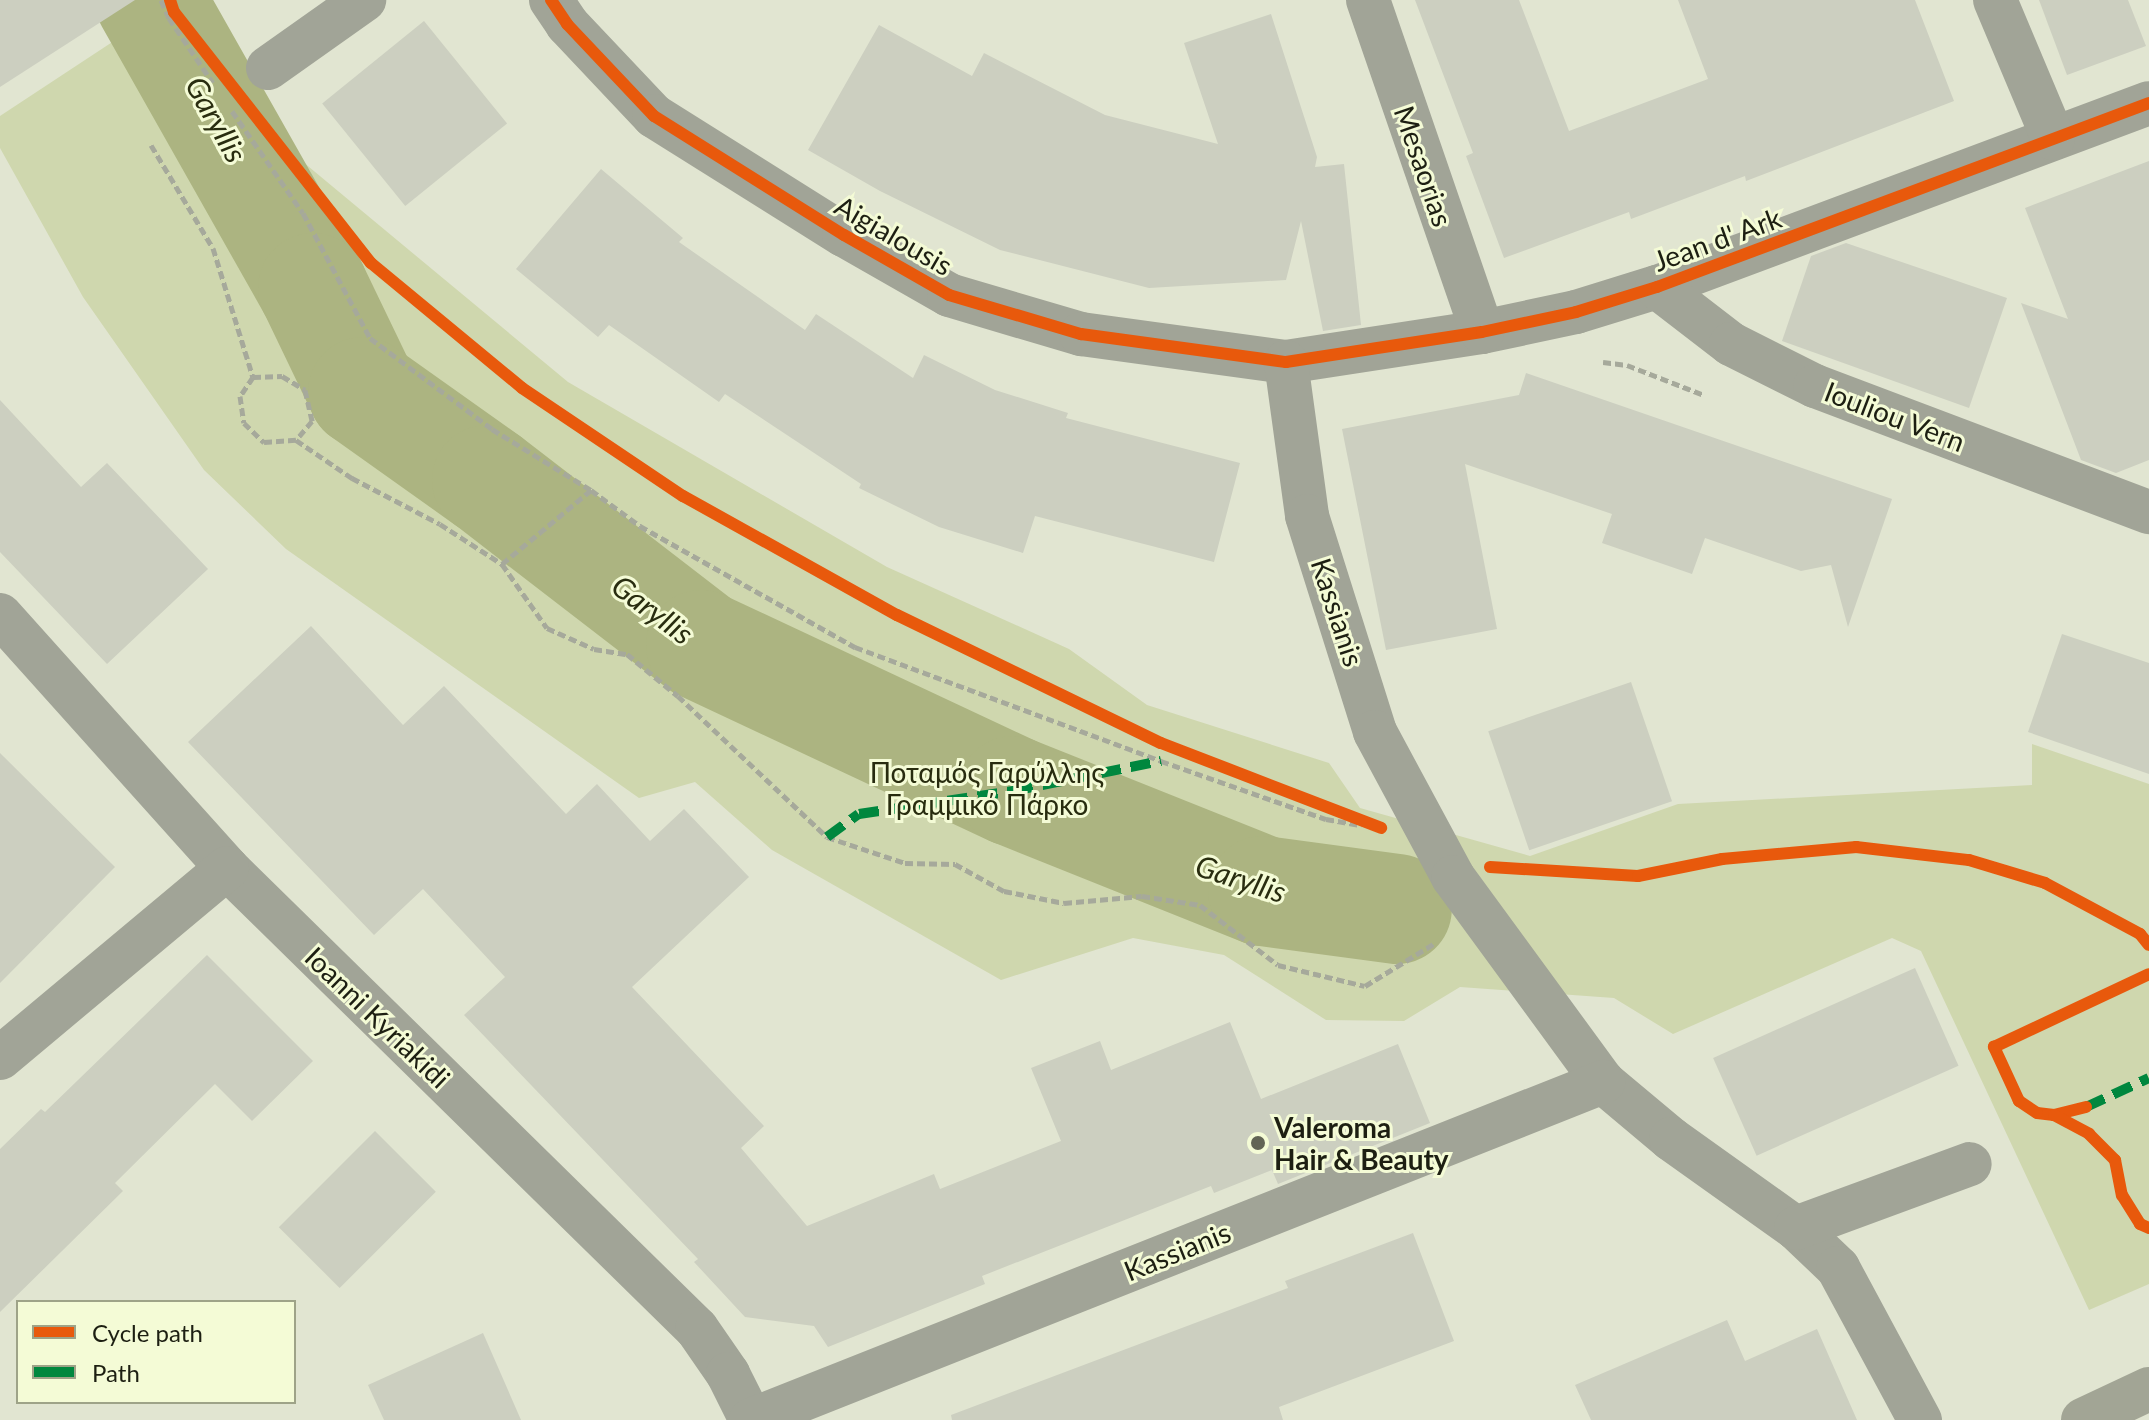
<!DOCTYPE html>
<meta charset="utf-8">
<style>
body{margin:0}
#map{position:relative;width:2149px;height:1420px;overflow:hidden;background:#e1e5d1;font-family:Lato,sans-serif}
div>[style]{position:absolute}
.green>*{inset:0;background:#cfd7ae}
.river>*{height:110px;margin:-55px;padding:0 55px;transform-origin:55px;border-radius:55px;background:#acb481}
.building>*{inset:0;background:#cccfc0;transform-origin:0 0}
.path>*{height:5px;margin-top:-2.5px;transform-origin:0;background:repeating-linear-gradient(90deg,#a6a99b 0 8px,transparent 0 12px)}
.minor>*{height:44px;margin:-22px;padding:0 22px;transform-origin:22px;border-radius:22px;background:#a1a497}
.major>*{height:44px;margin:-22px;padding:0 22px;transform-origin:22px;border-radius:22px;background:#a2a595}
.quiet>*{height:10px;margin-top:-5px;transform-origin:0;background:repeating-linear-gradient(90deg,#00873e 0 20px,transparent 0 30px)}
.cycleway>*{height:12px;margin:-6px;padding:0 6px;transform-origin:6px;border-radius:6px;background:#e8590c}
.dots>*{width:22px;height:22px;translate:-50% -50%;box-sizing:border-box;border:4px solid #f4fbd6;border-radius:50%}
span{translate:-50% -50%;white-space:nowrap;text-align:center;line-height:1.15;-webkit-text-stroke:6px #f4fbd6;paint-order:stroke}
.street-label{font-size:28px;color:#1d1f12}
.park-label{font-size:28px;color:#282c0f}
.poi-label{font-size:28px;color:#1d1f12;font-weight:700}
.left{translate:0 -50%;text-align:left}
.water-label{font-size:30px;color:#292d10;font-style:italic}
.legend{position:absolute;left:16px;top:1300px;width:280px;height:104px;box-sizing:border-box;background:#f4fbd6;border:2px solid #9ea388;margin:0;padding:10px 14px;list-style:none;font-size:24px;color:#1d1f12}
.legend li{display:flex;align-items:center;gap:16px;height:40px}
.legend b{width:40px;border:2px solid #9ea388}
</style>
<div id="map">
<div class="green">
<div style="clip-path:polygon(104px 0,211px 0,250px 118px,568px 382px,887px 567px,1069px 649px,1147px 705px,1329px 763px,1360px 808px,1530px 856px,1678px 804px,2032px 785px,2032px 744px,2149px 784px,2149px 1284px,2089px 1310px,1921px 951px,1892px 938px,1673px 1034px,1614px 998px,1460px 987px,1404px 1021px,1326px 1020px,1224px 955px,1133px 938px,1001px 980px,772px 850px,695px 782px,639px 798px,286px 549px,204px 470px,83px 297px,0 148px,0 116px,126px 33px)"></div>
</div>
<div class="river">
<div style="left:150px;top:0;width:331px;rotate:60.5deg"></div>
<div style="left:313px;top:288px;width:115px;rotate:64.3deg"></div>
<div style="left:363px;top:392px;width:152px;rotate:35.4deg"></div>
<div style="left:487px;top:480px;width:270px;rotate:37.6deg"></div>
<div style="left:701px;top:645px;width:344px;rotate:25.1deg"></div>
<div style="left:1013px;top:791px;width:269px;rotate:21.8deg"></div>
<div style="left:1263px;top:891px;width:135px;rotate:7.7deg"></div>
</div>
<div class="building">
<div style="clip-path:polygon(0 0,135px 0,0 87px)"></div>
<div style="clip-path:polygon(1415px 0,1519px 0,1569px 131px,1708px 79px,1678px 0,1915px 0,1954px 101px,1746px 181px,1745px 176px,1631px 219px,1629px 212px,1504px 258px,1466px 156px,1473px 153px)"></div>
<div style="clip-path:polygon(2039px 0,2128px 0,2146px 46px,2067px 75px)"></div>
<div style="clip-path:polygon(1271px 14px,1317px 157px,1315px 167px,1344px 164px,1361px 325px,1323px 331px,1301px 221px,1286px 280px,1149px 288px,1000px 250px,880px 191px,808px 150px,879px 25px,972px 76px,984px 53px,1105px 115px,1218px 144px,1184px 43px)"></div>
<div style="left:424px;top:21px;width:132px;height:131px;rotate:51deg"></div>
<div style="clip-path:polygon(2149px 161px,2149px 460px,2116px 473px,2081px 460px,2021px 303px,2068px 319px,2025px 208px)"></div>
<div style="clip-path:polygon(601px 169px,683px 238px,679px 242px,805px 330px,816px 314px,913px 378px,924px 355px,995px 390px,1068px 413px,1066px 418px,1240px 463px,1214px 562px,1035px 516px,1023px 553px,939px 527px,859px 488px,861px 484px,725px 394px,719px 402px,609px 325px,598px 337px,516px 269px)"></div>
<div style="clip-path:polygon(1846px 243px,2007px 298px,1969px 408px,1782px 341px,1811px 256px)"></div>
<div style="clip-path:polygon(1526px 373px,1892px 499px,1848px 627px,1831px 565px,1801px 571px,1705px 538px,1692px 574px,1602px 543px,1612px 514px,1465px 464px,1497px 629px,1386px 650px,1342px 429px,1519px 395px)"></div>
<div style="clip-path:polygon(0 400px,81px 487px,107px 463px,208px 569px,107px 664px,0 552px)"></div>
<div style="clip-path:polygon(311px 626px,403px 725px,444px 686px,566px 814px,597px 784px,650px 841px,684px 809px,749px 877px,632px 987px,764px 1126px,741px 1148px,807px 1226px,934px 1174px,940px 1189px,1061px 1141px,1031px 1068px,1100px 1041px,1111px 1070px,1230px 1022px,1261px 1099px,1398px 1044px,1430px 1123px,1278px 1184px,1272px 1170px,1214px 1193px,1211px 1186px,982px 1276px,985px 1284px,828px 1347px,814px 1326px,745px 1317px,694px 1262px,698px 1259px,464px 1015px,505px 977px,423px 889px,374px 935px,188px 742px)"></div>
<div style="clip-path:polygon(2062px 634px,2149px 663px,2149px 774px,2028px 732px)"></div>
<div style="left:1631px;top:682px;width:126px;height:151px;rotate:71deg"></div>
<div style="clip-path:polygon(0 753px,115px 867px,0 983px)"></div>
<div style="clip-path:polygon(207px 955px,313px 1061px,252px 1121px,215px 1084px,115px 1183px,123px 1191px,0 1312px,0 1149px,41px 1109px,45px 1112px)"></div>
<div style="left:1915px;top:968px;width:107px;height:221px;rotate:66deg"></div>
<div style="left:375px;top:1131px;width:86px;height:136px;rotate:45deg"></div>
<div style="clip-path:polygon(1413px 1233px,1454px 1341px,1279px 1407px,1283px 1420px,952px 1420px,951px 1415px,1288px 1288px,1285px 1281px)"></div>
<div style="clip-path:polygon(1727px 1320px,1745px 1361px,1817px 1329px,1857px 1420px,1591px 1420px,1575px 1385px)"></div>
<div style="clip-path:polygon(483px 1333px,521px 1420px,384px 1420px,368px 1385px)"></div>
</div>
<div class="path">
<div style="left:161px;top:0;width:20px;rotate:66deg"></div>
<div style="left:169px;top:18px;width:78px;rotate:55.9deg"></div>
<div style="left:232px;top:111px;width:124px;rotate:55.2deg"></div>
<div style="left:303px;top:213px;width:142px;rotate:61.8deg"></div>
<div style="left:370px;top:338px;width:152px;rotate:36.7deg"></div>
<div style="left:492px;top:429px;width:116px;rotate:31.6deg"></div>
<div style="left:591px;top:490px;width:61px;rotate:36.3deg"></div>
<div style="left:640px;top:526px;width:247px;rotate:29.4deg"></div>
<div style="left:855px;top:647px;width:327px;rotate:20.4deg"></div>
<div style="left:1161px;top:761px;width:175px;rotate:19.4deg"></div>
<div style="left:1326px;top:819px;width:36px;rotate:10deg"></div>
<div style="left:151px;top:145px;width:120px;rotate:59deg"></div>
<div style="left:213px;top:248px;width:135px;rotate:72.8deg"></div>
<div style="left:253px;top:377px;width:29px;rotate:-2deg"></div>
<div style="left:282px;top:376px;width:27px;rotate:31deg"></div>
<div style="left:305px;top:390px;width:32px;rotate:77deg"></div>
<div style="left:312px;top:421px;width:25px;rotate:130deg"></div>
<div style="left:296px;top:440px;width:68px;rotate:34.2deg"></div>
<div style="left:352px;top:478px;width:99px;rotate:27.6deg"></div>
<div style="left:440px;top:524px;width:74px;rotate:32.8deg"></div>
<div style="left:502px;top:564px;width:78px;rotate:54.9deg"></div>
<div style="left:547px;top:628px;width:51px;rotate:24.1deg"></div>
<div style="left:594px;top:649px;width:33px;rotate:9deg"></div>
<div style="left:627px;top:654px;width:66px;rotate:39.5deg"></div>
<div style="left:678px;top:696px;width:205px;rotate:43.4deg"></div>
<div style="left:827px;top:837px;width:82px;rotate:18.4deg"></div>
<div style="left:905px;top:863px;width:50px;rotate:1.1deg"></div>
<div style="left:955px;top:864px;width:56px;rotate:28.9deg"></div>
<div style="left:1004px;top:891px;width:61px;rotate:11.3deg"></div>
<div style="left:1064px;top:903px;width:78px;rotate:-5.1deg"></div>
<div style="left:1142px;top:896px;width:59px;rotate:8.8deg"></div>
<div style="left:1200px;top:905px;width:98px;rotate:37.6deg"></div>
<div style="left:1278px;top:965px;width:89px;rotate:13.6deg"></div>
<div style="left:1365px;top:986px;width:82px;rotate:-31.6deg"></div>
<div style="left:1603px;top:362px;width:24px;rotate:7deg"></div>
<div style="left:1627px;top:365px;width:83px;rotate:21.3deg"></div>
<div style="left:253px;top:377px;width:23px;rotate:124deg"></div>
<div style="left:240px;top:396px;width:27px;rotate:82deg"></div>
<div style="left:244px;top:423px;width:28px;rotate:44deg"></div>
<div style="left:264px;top:442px;width:32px;rotate:-4deg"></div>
<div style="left:502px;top:564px;width:116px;rotate:-39.7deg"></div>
<div style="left:2086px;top:1107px;width:33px;rotate:166deg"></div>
<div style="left:2054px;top:1115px;width:17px;rotate:-173deg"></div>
<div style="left:2037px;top:1113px;width:22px;rotate:-146deg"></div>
<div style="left:2019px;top:1101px;width:60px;rotate:-114.8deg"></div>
<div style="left:1994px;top:1047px;width:171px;rotate:-25.2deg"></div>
<div style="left:2055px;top:1115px;width:39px;rotate:29deg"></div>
<div style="left:2089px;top:1134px;width:37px;rotate:45deg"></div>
<div style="left:2115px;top:1160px;width:36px;rotate:79deg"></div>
<div style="left:2122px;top:1195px;width:34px;rotate:58deg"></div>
<div style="left:2140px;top:1224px;width:10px;rotate:24deg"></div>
</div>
<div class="minor">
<div style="left:551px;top:0;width:29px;rotate:56deg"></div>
<div style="left:567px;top:24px;width:127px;rotate:46.6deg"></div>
<div style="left:654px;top:116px;width:224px;rotate:32.1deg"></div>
<div style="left:844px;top:235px;width:121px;rotate:29.7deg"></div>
<div style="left:949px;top:295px;width:138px;rotate:16.5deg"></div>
<div style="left:1081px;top:334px;width:207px;rotate:7.8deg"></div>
<div style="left:1286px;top:362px;width:198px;rotate:-8.7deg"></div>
<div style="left:1482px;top:332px;width:96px;rotate:-12deg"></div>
<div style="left:1576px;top:312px;width:85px;rotate:-17.2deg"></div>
<div style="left:1657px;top:287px;width:525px;rotate:-20.5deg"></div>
<div style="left:1368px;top:0;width:351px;rotate:71deg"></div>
<div style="left:1995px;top:0;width:150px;rotate:67.2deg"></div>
<div style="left:268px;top:68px;width:118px;rotate:-35.3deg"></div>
<div style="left:1657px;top:287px;width:93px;rotate:37.6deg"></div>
<div style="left:1731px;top:344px;width:94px;rotate:26.6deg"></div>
<div style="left:1815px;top:386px;width:357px;rotate:20.7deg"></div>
<div style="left:1286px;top:362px;width:155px;rotate:82.2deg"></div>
<div style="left:1307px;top:516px;width:226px;rotate:72.5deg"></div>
<div style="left:1375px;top:732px;width:165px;rotate:61.7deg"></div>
<div style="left:1453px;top:877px;width:254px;rotate:53.8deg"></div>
<div style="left:1603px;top:1082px;width:89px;rotate:40deg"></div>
<div style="left:1671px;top:1139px;width:153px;rotate:35.5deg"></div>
<div style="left:1796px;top:1228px;width:58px;rotate:43.6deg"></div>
<div style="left:1838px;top:1268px;width:173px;rotate:61.7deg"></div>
<div style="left:0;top:615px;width:340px;rotate:48.1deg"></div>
<div style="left:227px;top:868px;width:658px;rotate:44.45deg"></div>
<div style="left:697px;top:1329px;width:55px;rotate:55.4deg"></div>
<div style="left:728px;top:1374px;width:51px;rotate:63.4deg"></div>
<div style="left:0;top:1058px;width:296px;rotate:-39.9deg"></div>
<div style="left:1796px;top:1228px;width:185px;rotate:-20.2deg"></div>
<div style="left:751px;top:1420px;width:917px;rotate:-21.64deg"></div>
</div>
<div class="major">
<div style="left:2083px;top:1420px;width:73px;rotate:-25.2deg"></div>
</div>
<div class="quiet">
<div style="left:827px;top:837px;width:39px;rotate:-36deg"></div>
<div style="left:859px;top:814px;width:156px;rotate:-8.5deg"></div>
<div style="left:1013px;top:791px;width:151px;rotate:-11.5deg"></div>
<div style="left:2086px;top:1107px;width:69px;rotate:-24.7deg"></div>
</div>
<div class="cycleway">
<div style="left:170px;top:0;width:13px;rotate:72deg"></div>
<div style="left:174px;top:12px;width:319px;rotate:51.9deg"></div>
<div style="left:371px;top:263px;width:196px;rotate:39.6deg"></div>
<div style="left:522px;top:388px;width:194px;rotate:33.9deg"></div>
<div style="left:683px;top:496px;width:245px;rotate:29.1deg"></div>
<div style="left:897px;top:615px;width:293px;rotate:25.9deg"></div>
<div style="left:1161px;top:743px;width:236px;rotate:21.1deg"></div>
<div style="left:551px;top:0;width:29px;rotate:56deg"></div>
<div style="left:567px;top:24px;width:127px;rotate:46.6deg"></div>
<div style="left:654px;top:116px;width:224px;rotate:32.1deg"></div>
<div style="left:844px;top:235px;width:121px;rotate:29.7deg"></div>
<div style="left:949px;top:295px;width:138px;rotate:16.5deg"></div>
<div style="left:1081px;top:334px;width:207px;rotate:7.8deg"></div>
<div style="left:1286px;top:362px;width:198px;rotate:-8.7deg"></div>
<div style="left:1482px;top:332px;width:96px;rotate:-12deg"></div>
<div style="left:1576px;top:312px;width:85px;rotate:-17.2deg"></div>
<div style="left:1657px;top:287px;width:525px;rotate:-20.5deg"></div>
<div style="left:1490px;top:867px;width:148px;rotate:3.5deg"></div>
<div style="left:1638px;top:876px;width:86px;rotate:-11.4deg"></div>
<div style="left:1722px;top:859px;width:135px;rotate:-5.1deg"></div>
<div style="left:1856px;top:847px;width:114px;rotate:6.6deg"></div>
<div style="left:1969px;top:860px;width:79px;rotate:16.8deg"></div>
<div style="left:2045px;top:883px;width:108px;rotate:28.2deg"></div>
<div style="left:2140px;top:934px;width:14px;rotate:51deg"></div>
<div style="left:2086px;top:1107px;width:33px;rotate:166deg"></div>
<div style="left:2054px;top:1115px;width:17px;rotate:-173deg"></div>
<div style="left:2037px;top:1113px;width:22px;rotate:-146deg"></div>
<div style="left:2019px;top:1101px;width:60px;rotate:-114.8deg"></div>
<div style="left:1994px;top:1047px;width:171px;rotate:-25.2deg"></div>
<div style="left:2054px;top:1115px;width:40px;rotate:28deg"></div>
<div style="left:2089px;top:1134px;width:37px;rotate:45deg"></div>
<div style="left:2115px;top:1160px;width:36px;rotate:79deg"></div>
<div style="left:2122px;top:1195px;width:34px;rotate:58deg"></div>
<div style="left:2140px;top:1224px;width:10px;rotate:24deg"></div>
</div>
<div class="dots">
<div style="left:1258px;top:1143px;background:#626455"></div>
</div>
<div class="street-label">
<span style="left:1424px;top:166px;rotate:71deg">Mesaorias</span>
<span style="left:894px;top:235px;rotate:30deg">Aigialousis</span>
<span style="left:1717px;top:239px;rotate:-20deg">Jean d' Ark</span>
<span style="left:1895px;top:416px;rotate:21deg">Iouliou Vern</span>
<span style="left:1338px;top:612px;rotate:72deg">Kassianis</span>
<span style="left:378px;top:1017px;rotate:44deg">Ioanni Kyriakidi</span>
<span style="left:1177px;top:1251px;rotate:-22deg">Kassianis</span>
</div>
<div class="park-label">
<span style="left:987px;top:788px">Ποταμός Γαρύλλης<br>Γραμμικό Πάρκο</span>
</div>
<div class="poi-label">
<span class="left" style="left:1274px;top:1143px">Valeroma<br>Hair &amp; Beauty</span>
</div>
<div class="water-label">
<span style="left:217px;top:119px;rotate:61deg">Garyllis</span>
<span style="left:653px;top:609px;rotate:37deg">Garyllis</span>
<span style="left:1241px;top:878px;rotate:18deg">Garyllis</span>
</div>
<ul class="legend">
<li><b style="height:10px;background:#e8590c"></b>Cycle path</li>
<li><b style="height:10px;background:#00873e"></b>Path</li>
</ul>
</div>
